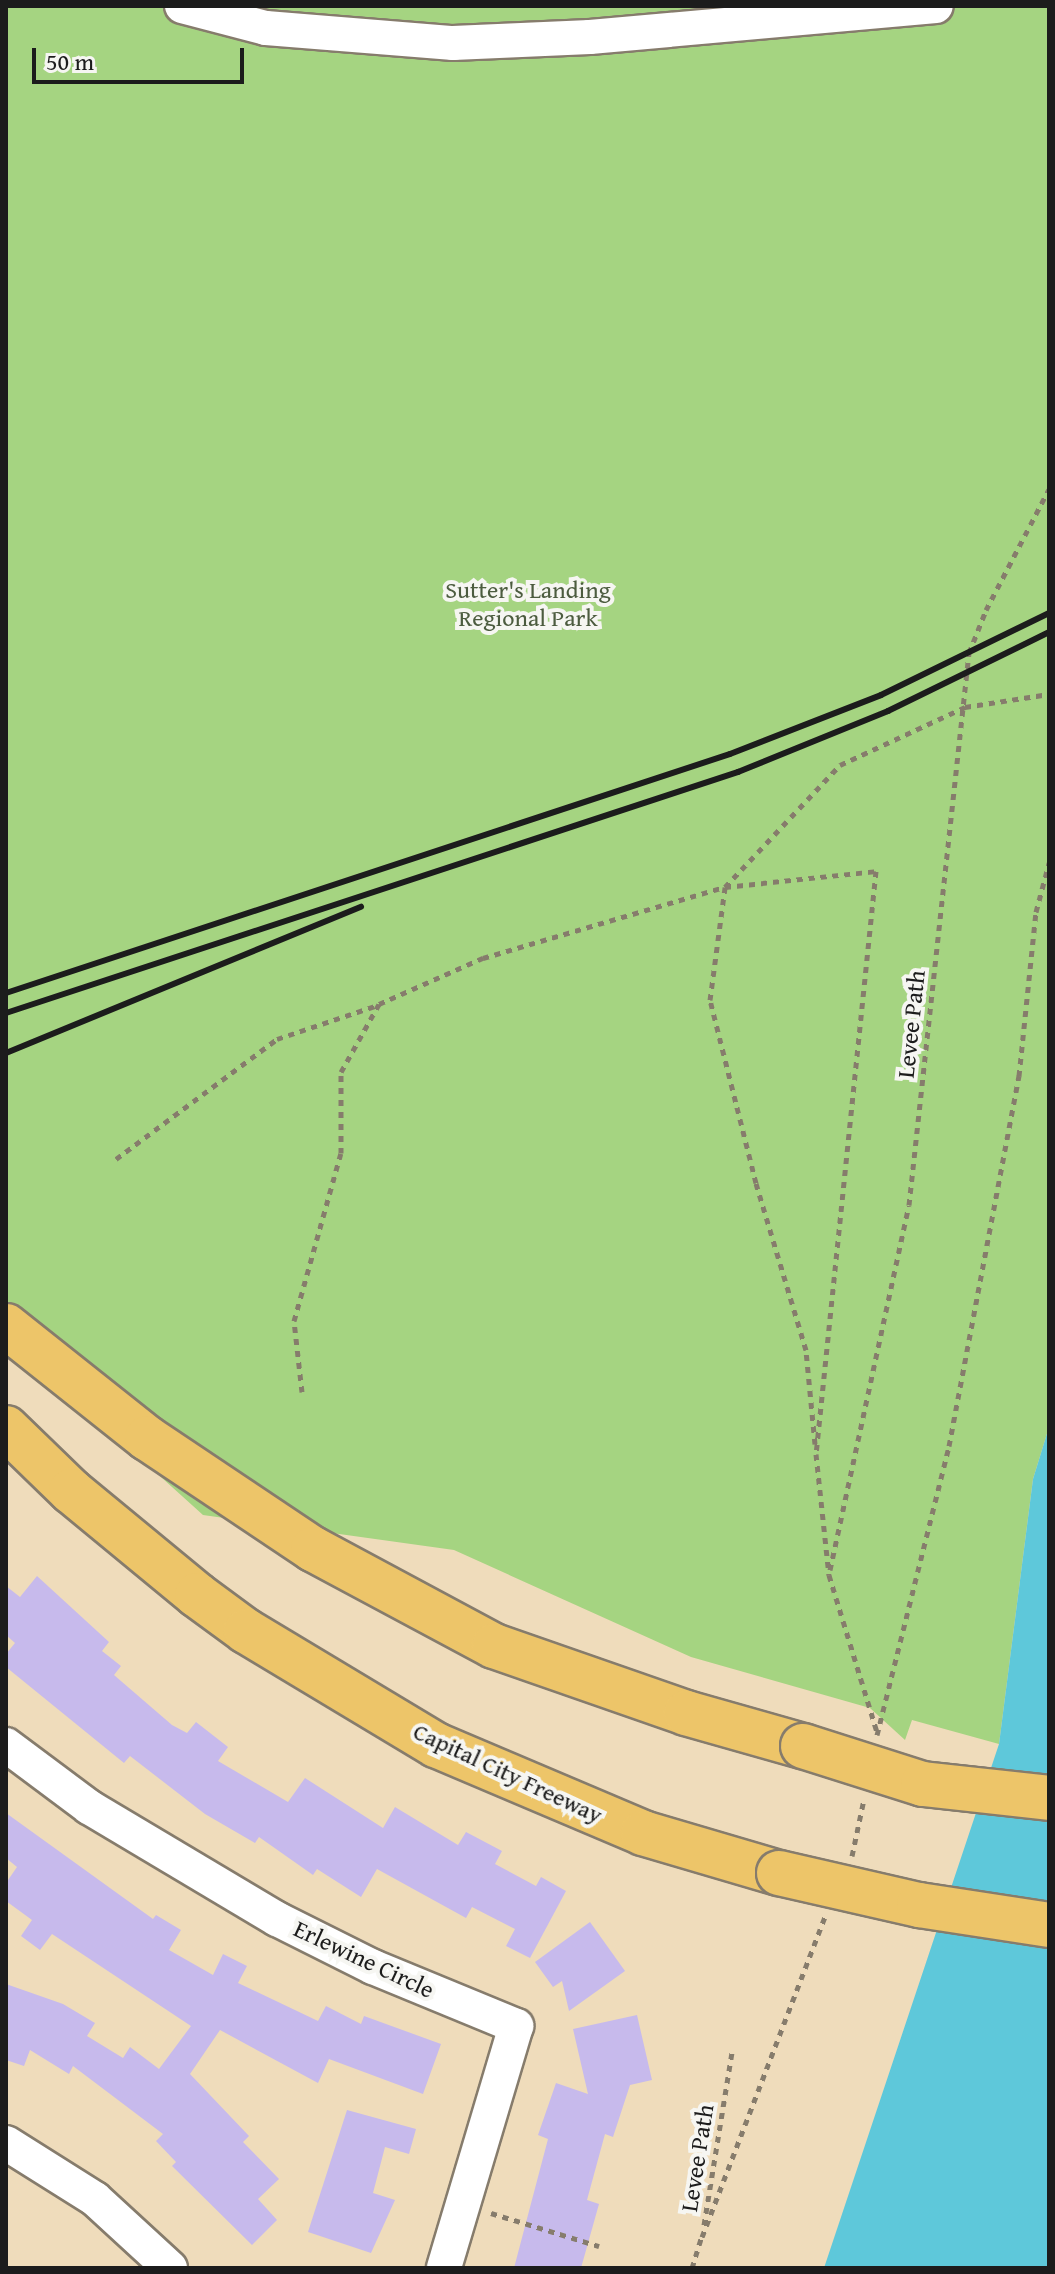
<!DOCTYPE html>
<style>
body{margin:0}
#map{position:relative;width:1055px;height:2274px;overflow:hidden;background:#efdcbb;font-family:"Gentium Book Plus",serif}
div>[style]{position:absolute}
.green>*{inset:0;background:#a5d481}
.water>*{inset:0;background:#5ec8da}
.building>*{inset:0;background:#c7baec}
.path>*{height:5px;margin-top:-2.5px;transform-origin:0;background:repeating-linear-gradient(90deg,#867c6c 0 6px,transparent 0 12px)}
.roads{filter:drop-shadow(2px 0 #867c6c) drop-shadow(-2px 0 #867c6c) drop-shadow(0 2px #867c6c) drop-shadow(0 -2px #867c6c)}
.minor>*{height:34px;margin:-17px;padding:0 17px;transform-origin:17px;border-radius:17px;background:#fff}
.highway>*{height:44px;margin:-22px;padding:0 22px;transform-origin:22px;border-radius:22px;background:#edc569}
.rail>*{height:6px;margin:-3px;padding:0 3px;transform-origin:3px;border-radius:3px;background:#1c1c1c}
.bridges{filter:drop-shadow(2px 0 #867c6c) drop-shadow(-2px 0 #867c6c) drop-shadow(0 2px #867c6c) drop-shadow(0 -2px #867c6c)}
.highway-bridge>*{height:44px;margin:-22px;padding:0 22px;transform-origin:22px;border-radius:22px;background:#edc569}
span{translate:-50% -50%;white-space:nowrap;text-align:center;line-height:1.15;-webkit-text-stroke:8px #f6f6f2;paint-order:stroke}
.park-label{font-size:24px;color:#4c5c3f}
.street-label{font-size:24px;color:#1c1c1c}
.frame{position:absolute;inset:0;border:8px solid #1c1c1c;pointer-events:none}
.scale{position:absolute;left:32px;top:48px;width:212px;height:36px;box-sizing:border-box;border:4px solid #1c1c1c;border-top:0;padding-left:10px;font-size:24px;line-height:28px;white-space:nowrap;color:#1c1c1c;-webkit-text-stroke:6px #f6f6f2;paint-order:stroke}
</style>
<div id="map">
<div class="green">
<div style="clip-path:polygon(6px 6px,1049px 6px,1049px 1427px,1033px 1479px,999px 1744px,912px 1720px,905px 1740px,870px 1708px,691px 1657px,454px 1550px,203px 1515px,6px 1337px)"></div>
</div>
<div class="water">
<div style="clip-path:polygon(1049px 1427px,1049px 2268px,824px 2268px,999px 1744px,1033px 1479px)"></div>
</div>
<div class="building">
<div style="clip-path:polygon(37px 1576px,109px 1642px,102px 1651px,121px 1666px,114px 1675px,172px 1725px,187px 1733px,196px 1722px,228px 1747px,218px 1761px,288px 1802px,305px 1778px,383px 1828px,395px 1807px,458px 1845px,466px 1832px,502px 1851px,495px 1864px,536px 1886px,541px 1877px,566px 1891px,530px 1958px,506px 1946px,515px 1929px,472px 1907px,466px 1918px,377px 1869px,361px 1897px,317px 1869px,313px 1875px,259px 1837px,255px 1843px,205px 1814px,130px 1756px,124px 1763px,6px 1667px,6px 1654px,15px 1643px,6px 1635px,6px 1586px,20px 1597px)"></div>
<div style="clip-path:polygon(6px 1813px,153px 1919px,156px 1915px,181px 1930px,169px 1950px,213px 1975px,223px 1954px,247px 1966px,238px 1983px,318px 2021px,326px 2006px,361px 2024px,364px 2016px,441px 2044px,423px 2094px,329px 2059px,318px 2083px,220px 2030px,190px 2074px,249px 2136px,243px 2142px,279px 2179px,258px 2199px,277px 2220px,252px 2245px,172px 2166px,176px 2162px,156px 2141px,163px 2134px,73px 2066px,69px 2074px,30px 2050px,24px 2066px,6px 2060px,6px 1984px,63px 2004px,95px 2023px,87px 2036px,123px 2058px,130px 2047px,159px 2069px,191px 2026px,52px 1934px,40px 1950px,21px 1936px,32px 1920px,6px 1901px,6px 1883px,17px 1867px,6px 1858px)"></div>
<div style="clip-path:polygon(590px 1922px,625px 1971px,569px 2011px,562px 1981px,553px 1987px,535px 1962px)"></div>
<div style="clip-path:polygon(637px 2015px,652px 2080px,630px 2085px,613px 2137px,605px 2134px,587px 2200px,599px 2204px,581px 2268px,514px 2268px,548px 2139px,538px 2135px,556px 2083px,588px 2094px,573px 2029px)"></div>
<div style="clip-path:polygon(347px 2110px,416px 2129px,409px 2154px,385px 2147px,373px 2193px,395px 2200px,371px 2253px,308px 2232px)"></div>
</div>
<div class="path">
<div style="left:116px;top:1159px;width:201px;rotate:-36.7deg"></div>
<div style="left:277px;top:1039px;width:107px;rotate:-18.6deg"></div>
<div style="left:302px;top:1392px;width:71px;rotate:-96.4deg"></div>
<div style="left:294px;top:1321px;width:174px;rotate:-74.4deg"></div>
<div style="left:341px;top:1153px;width:81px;rotate:-90deg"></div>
<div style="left:341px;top:1072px;width:78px;rotate:-60.8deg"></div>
<div style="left:379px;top:1004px;width:114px;rotate:-23.9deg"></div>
<div style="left:483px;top:958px;width:252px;rotate:-16.4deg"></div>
<div style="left:725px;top:887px;width:152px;rotate:-6deg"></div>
<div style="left:876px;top:871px;width:587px;rotate:95.87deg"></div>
<div style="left:815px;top:1444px;width:94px;rotate:-95.5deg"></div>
<div style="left:806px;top:1350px;width:174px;rotate:-106.7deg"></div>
<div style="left:756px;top:1183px;width:189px;rotate:-104.1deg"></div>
<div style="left:710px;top:1000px;width:114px;rotate:-82.4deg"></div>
<div style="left:725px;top:887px;width:168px;rotate:-46.7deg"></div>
<div style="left:840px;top:765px;width:138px;rotate:-24.9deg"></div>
<div style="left:965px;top:707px;width:85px;rotate:-8.8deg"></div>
<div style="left:816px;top:1454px;width:122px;rotate:83.9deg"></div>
<div style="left:829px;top:1575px;width:164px;rotate:73deg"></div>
<div style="left:830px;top:1570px;width:373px;rotate:-77.8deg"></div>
<div style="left:909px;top:1205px;width:555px;rotate:-83.8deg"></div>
<div style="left:969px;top:653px;width:46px;rotate:-68.4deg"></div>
<div style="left:986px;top:610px;width:136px;rotate:-62.5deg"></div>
<div style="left:877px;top:1735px;width:298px;rotate:-76deg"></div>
<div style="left:949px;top:1446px;width:377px;rotate:-79.3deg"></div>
<div style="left:1019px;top:1076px;width:165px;rotate:-84.1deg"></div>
<div style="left:1036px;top:912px;width:51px;rotate:-75.1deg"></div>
<div style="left:852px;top:1856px;width:58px;rotate:-78.1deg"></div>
<div style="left:491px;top:2213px;width:113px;rotate:17deg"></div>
<div style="left:704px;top:2225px;width:175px;rotate:-80.8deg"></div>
<div style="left:702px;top:2237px;width:344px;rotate:-69deg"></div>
<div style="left:692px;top:2268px;width:34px;rotate:-73deg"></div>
</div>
<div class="roads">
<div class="minor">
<div style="left:182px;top:6px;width:87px;rotate:14.7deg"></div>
<div style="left:266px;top:28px;width:188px;rotate:4.6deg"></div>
<div style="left:453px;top:43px;width:137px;rotate:-2.5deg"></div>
<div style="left:590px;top:37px;width:347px;rotate:-5.1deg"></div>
<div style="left:6px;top:1745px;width:104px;rotate:36.8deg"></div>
<div style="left:89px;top:1807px;width:219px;rotate:30.8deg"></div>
<div style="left:277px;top:1919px;width:107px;rotate:26.6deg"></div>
<div style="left:373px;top:1967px;width:155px;rotate:22.4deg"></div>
<div style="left:516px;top:2026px;width:252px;rotate:106.6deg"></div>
<div style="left:6px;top:2143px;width:105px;rotate:32.2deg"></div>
<div style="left:95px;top:2199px;width:102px;rotate:42.6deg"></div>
</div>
<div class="highway">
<div style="left:6px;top:1326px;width:180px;rotate:38.5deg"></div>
<div style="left:147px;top:1438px;width:200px;rotate:33.8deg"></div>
<div style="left:313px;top:1549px;width:205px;rotate:28.2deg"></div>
<div style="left:494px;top:1646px;width:203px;rotate:19.2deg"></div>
<div style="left:686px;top:1713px;width:122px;rotate:15.8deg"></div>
<div style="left:6px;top:1428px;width:91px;rotate:44.1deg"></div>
<div style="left:71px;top:1491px;width:163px;rotate:39.5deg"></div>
<div style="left:197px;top:1595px;width:61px;rotate:36.3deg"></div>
<div style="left:246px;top:1631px;width:222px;rotate:31deg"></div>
<div style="left:436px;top:1745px;width:225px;rotate:23deg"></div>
<div style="left:643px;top:1833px;width:142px;rotate:16.4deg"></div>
</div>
</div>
<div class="rail">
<div style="left:6px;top:993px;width:762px;rotate:-18.27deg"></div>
<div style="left:730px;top:754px;width:162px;rotate:-21.3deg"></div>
<div style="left:881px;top:695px;width:187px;rotate:-26deg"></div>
<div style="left:6px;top:1013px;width:771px;rotate:-18.22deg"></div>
<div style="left:738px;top:772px;width:162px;rotate:-22.1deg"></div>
<div style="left:888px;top:711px;width:179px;rotate:-26.1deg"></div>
<div style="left:6px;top:1053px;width:384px;rotate:-22.4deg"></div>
</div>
<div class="bridges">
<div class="highway-bridge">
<div style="left:803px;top:1746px;width:126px;rotate:17.6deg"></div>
<div style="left:923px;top:1784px;width:127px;rotate:6.3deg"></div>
<div style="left:779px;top:1873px;width:144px;rotate:12.9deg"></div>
<div style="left:919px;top:1905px;width:132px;rotate:8.7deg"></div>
</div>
</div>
<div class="park-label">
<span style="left:528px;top:604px">Sutter's Landing<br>Regional Park</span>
</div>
<div class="street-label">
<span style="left:911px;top:1024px;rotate:-84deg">Levee Path</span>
<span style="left:508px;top:1773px;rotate:25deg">Capital City Freeway</span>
<span style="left:364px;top:1959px;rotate:25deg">Erlewine Circle</span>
<span style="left:697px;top:2158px;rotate:-81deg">Levee Path</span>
</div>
<div class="frame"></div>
<div class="scale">50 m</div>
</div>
